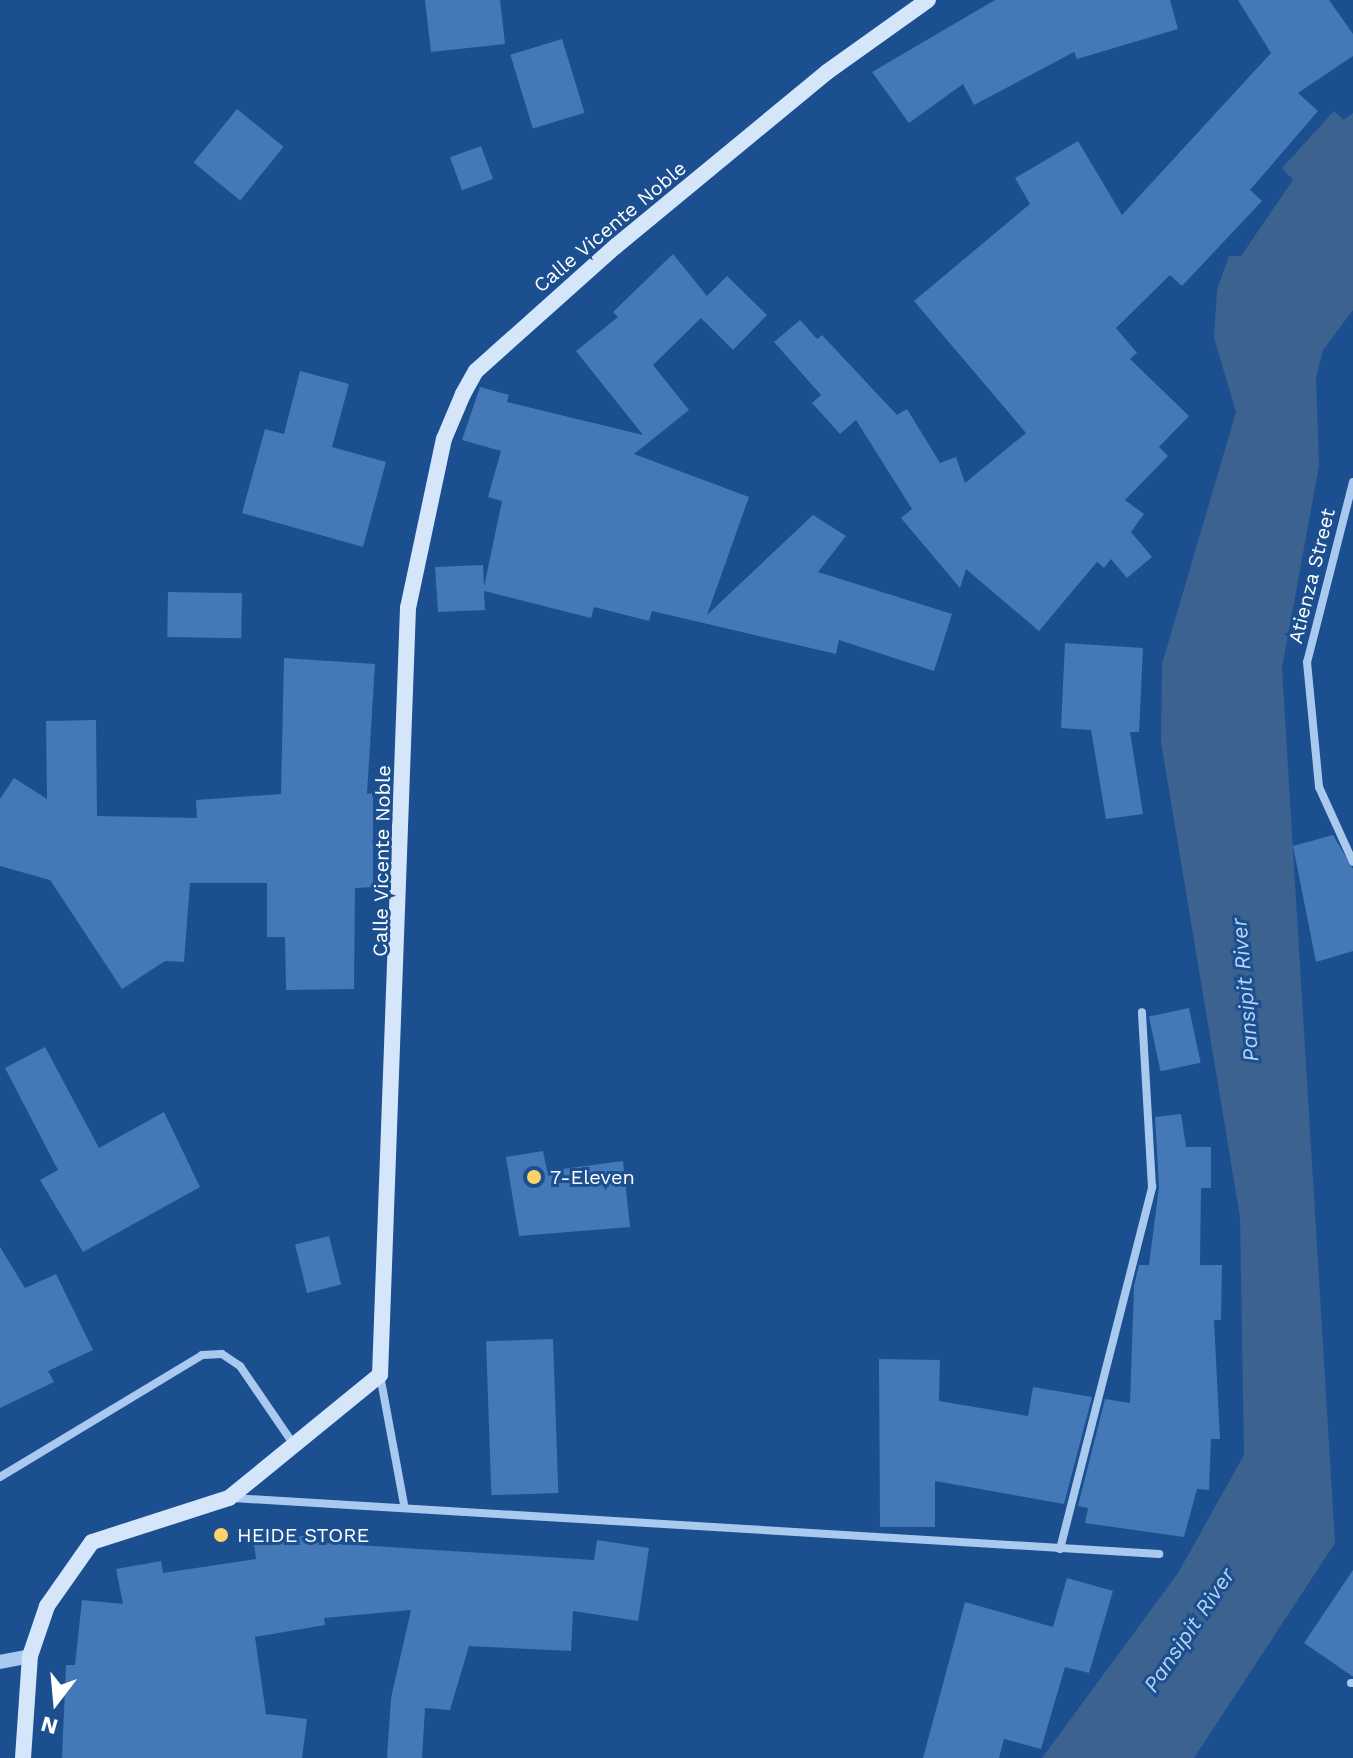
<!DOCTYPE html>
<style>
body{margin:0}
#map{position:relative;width:1353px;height:1758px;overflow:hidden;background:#1b4f8f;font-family:"Work Sans",sans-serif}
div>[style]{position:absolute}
.water>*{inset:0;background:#3c6290}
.building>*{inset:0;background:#4478b7;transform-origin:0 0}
.minor>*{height:8px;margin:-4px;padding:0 4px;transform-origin:4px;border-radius:4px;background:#a9c9ee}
.tertiary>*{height:14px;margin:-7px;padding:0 7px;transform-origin:7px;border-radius:7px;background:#a9c9ee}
.secondary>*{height:16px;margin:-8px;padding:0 8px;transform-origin:8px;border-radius:8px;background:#d6e6fa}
.dots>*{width:22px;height:22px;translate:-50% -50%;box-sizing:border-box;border:4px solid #1b4f8f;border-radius:50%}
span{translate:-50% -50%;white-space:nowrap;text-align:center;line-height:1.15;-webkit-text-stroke:6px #1b4f8f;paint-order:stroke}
.street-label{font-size:20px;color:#fff}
.poi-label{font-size:20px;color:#fff}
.left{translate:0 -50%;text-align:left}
.water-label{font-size:22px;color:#b5d3f5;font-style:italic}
.north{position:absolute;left:16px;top:1662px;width:80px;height:80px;-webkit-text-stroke:6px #1b4f8f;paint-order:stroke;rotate:196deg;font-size:22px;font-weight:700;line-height:32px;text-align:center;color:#fff}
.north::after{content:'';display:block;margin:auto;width:28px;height:36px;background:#fff;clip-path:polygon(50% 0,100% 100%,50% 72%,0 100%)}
</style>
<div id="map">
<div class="water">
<div style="clip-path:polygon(1334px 111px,1344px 120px,1353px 113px,1353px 310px,1323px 350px,1316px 378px,1319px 466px,1282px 668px,1335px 1543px,1194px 1758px,1042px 1758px,1178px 1573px,1244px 1455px,1240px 1217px,1161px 742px,1162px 664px,1236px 412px,1214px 338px,1217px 290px,1229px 256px,1241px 256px,1293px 180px,1282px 168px)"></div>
</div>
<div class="building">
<div style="clip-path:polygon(425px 0,500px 0,505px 44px,431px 52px)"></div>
<div style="clip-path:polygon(995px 0,1170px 0,1178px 29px,1077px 59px,1074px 52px,974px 105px,963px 84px,909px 123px,872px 72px)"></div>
<div style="clip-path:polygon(1238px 0,1329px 0,1353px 34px,1353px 56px,1298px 93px,1318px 111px,1250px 190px,1262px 201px,1182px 286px,1170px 275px,1116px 328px,1137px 353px,1130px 359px,1189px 416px,1159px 447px,1168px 456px,1125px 500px,1144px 514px,1131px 532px,1152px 557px,1127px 578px,1111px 559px,1104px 568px,1097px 562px,1039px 631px,966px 569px,960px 588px,901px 518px,912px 509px,856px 420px,840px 434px,812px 403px,821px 395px,774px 342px,800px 320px,817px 339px,822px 335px,897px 415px,907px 409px,940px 463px,956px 457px,965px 483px,1026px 433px,914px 301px,1030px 204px,1015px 178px,1078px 141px,1122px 215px,1271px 53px)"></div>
<div style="left:562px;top:39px;width:77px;height:54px;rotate:73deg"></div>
<div style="left:237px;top:109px;width:60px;height:69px;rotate:39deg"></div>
<div style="left:481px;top:146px;width:35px;height:33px;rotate:70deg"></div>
<div style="clip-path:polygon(673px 254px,707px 296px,727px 276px,767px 315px,733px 350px,701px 318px,653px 365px,689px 410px,634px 454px,749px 497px,707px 615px,813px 515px,846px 536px,818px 572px,952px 614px,934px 671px,839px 640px,836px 654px,652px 611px,649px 621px,594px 607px,591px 618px,484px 591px,485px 610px,438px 612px,435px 567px,483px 565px,484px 587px,502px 501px,488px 497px,501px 451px,462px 440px,480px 387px,509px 395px,507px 402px,643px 435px,576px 351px,618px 317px,613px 312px)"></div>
<div style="clip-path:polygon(300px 371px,349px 384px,332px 447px,386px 462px,363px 547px,242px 513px,265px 429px,284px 434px)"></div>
<div style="left:168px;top:592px;width:74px;height:45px;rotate:1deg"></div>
<div style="clip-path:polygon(1065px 643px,1143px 648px,1139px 732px,1130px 732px,1143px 814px,1106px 819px,1091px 730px,1061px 728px)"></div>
<div style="clip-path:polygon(284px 658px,375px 664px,367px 794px,373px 793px,373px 887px,355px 888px,354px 989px,286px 990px,285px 937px,267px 937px,267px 883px,190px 883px,184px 962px,165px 961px,122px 989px,50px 880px,0 866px,0 799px,14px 778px,47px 799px,46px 721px,96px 720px,97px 816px,197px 818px,196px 800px,281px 794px)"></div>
<div style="clip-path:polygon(1333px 835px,1353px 869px,1353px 951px,1316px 962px,1293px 846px)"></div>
<div style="left:1189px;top:1008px;width:56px;height:41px;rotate:78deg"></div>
<div style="clip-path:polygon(45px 1047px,99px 1148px,164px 1112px,200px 1187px,83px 1252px,40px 1180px,58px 1170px,5px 1068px)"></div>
<div style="clip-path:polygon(1181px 1114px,1186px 1147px,1211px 1147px,1211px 1188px,1201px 1188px,1200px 1265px,1222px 1265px,1221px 1320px,1214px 1320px,1220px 1439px,1211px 1439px,1209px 1490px,1197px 1489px,1184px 1537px,1085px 1523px,1088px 1508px,1078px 1506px,1105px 1399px,1130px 1403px,1134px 1286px,1139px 1265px,1149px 1265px,1159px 1187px,1155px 1117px)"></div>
<div style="clip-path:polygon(543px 1151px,547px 1171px,623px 1161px,630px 1227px,519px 1236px,506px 1157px)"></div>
<div style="left:329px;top:1236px;width:50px;height:35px;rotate:76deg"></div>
<div style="clip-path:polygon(0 1247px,25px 1288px,56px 1274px,93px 1350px,48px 1371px,54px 1382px,0 1408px)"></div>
<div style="left:553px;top:1339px;width:154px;height:67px;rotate:88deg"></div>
<div style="clip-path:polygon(879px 1359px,940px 1360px,939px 1401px,1028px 1416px,1033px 1387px,1092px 1397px,1064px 1504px,935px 1481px,935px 1527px,880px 1527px)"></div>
<div style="clip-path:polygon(309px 1535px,310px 1542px,594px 1560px,597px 1540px,649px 1548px,638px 1621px,573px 1611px,571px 1651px,469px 1646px,450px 1710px,425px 1708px,422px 1758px,387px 1758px,391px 1698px,411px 1610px,324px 1618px,325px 1625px,255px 1637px,266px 1714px,307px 1719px,302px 1758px,62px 1758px,66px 1665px,75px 1665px,82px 1600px,123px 1604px,116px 1569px,161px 1561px,163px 1573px,256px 1559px,254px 1544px)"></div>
<div style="clip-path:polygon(1353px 1570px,1353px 1676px,1352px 1676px,1304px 1643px)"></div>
<div style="clip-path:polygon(1067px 1578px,1113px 1591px,1089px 1673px,1065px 1667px,1041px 1749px,1004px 1739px,999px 1758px,923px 1758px,965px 1602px,1053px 1627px)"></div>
</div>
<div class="minor">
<div style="left:1353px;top:482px;width:186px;rotate:104.3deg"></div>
<div style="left:1307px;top:662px;width:126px;rotate:84.5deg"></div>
<div style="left:1319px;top:787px;width:82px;rotate:65.6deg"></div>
<div style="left:380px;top:1375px;width:131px;rotate:79.5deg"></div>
<div style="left:0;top:1477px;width:236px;rotate:-31.1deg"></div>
<div style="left:202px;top:1355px;width:20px;rotate:-3deg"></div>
<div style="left:222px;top:1354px;width:22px;rotate:34deg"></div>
<div style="left:240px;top:1366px;width:96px;rotate:55.6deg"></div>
<div style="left:233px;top:1498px;width:928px;rotate:3.46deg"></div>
<div style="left:1060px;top:1549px;width:374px;rotate:-75.7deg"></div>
<div style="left:1152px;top:1187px;width:175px;rotate:-93.3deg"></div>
<div style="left:1351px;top:1683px;width:2px"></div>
</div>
<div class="tertiary">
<div style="left:0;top:1662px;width:31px;rotate:-11deg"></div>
</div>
<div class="secondary">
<div style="left:23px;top:1758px;width:102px;rotate:-86.1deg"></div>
<div style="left:30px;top:1656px;width:53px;rotate:-71.2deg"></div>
<div style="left:47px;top:1606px;width:78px;rotate:-54.9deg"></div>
<div style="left:92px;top:1542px;width:144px;rotate:-17.8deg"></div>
<div style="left:229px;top:1498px;width:195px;rotate:-39.2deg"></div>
<div style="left:380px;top:1375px;width:768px;rotate:-87.91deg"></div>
<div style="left:408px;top:608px;width:173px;rotate:-78deg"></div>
<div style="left:444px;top:439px;width:49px;rotate:-67.1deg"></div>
<div style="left:463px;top:394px;width:26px;rotate:-61deg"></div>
<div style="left:476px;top:371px;width:188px;rotate:-41.8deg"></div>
<div style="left:616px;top:246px;width:273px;rotate:-39.5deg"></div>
<div style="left:827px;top:72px;width:124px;rotate:-35.5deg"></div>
</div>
<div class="dots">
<div style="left:534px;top:1177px;background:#ffd166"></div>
<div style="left:221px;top:1535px;background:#ffd166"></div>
</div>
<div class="street-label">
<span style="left:610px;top:227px;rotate:-40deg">Calle Vicente Noble</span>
<span style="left:1312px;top:576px;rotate:-76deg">Atienza Street</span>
<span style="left:382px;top:861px;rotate:-89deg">Calle Vicente Noble</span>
</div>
<div class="poi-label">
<span class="left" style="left:550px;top:1177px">7-Eleven</span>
<span class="left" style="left:237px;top:1535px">HEIDE STORE</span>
</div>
<div class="water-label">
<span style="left:1245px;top:990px;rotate:-95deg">Pansipit River</span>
<span style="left:1189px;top:1630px;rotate:-56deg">Pansipit River</span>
</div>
<div class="north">N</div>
</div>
